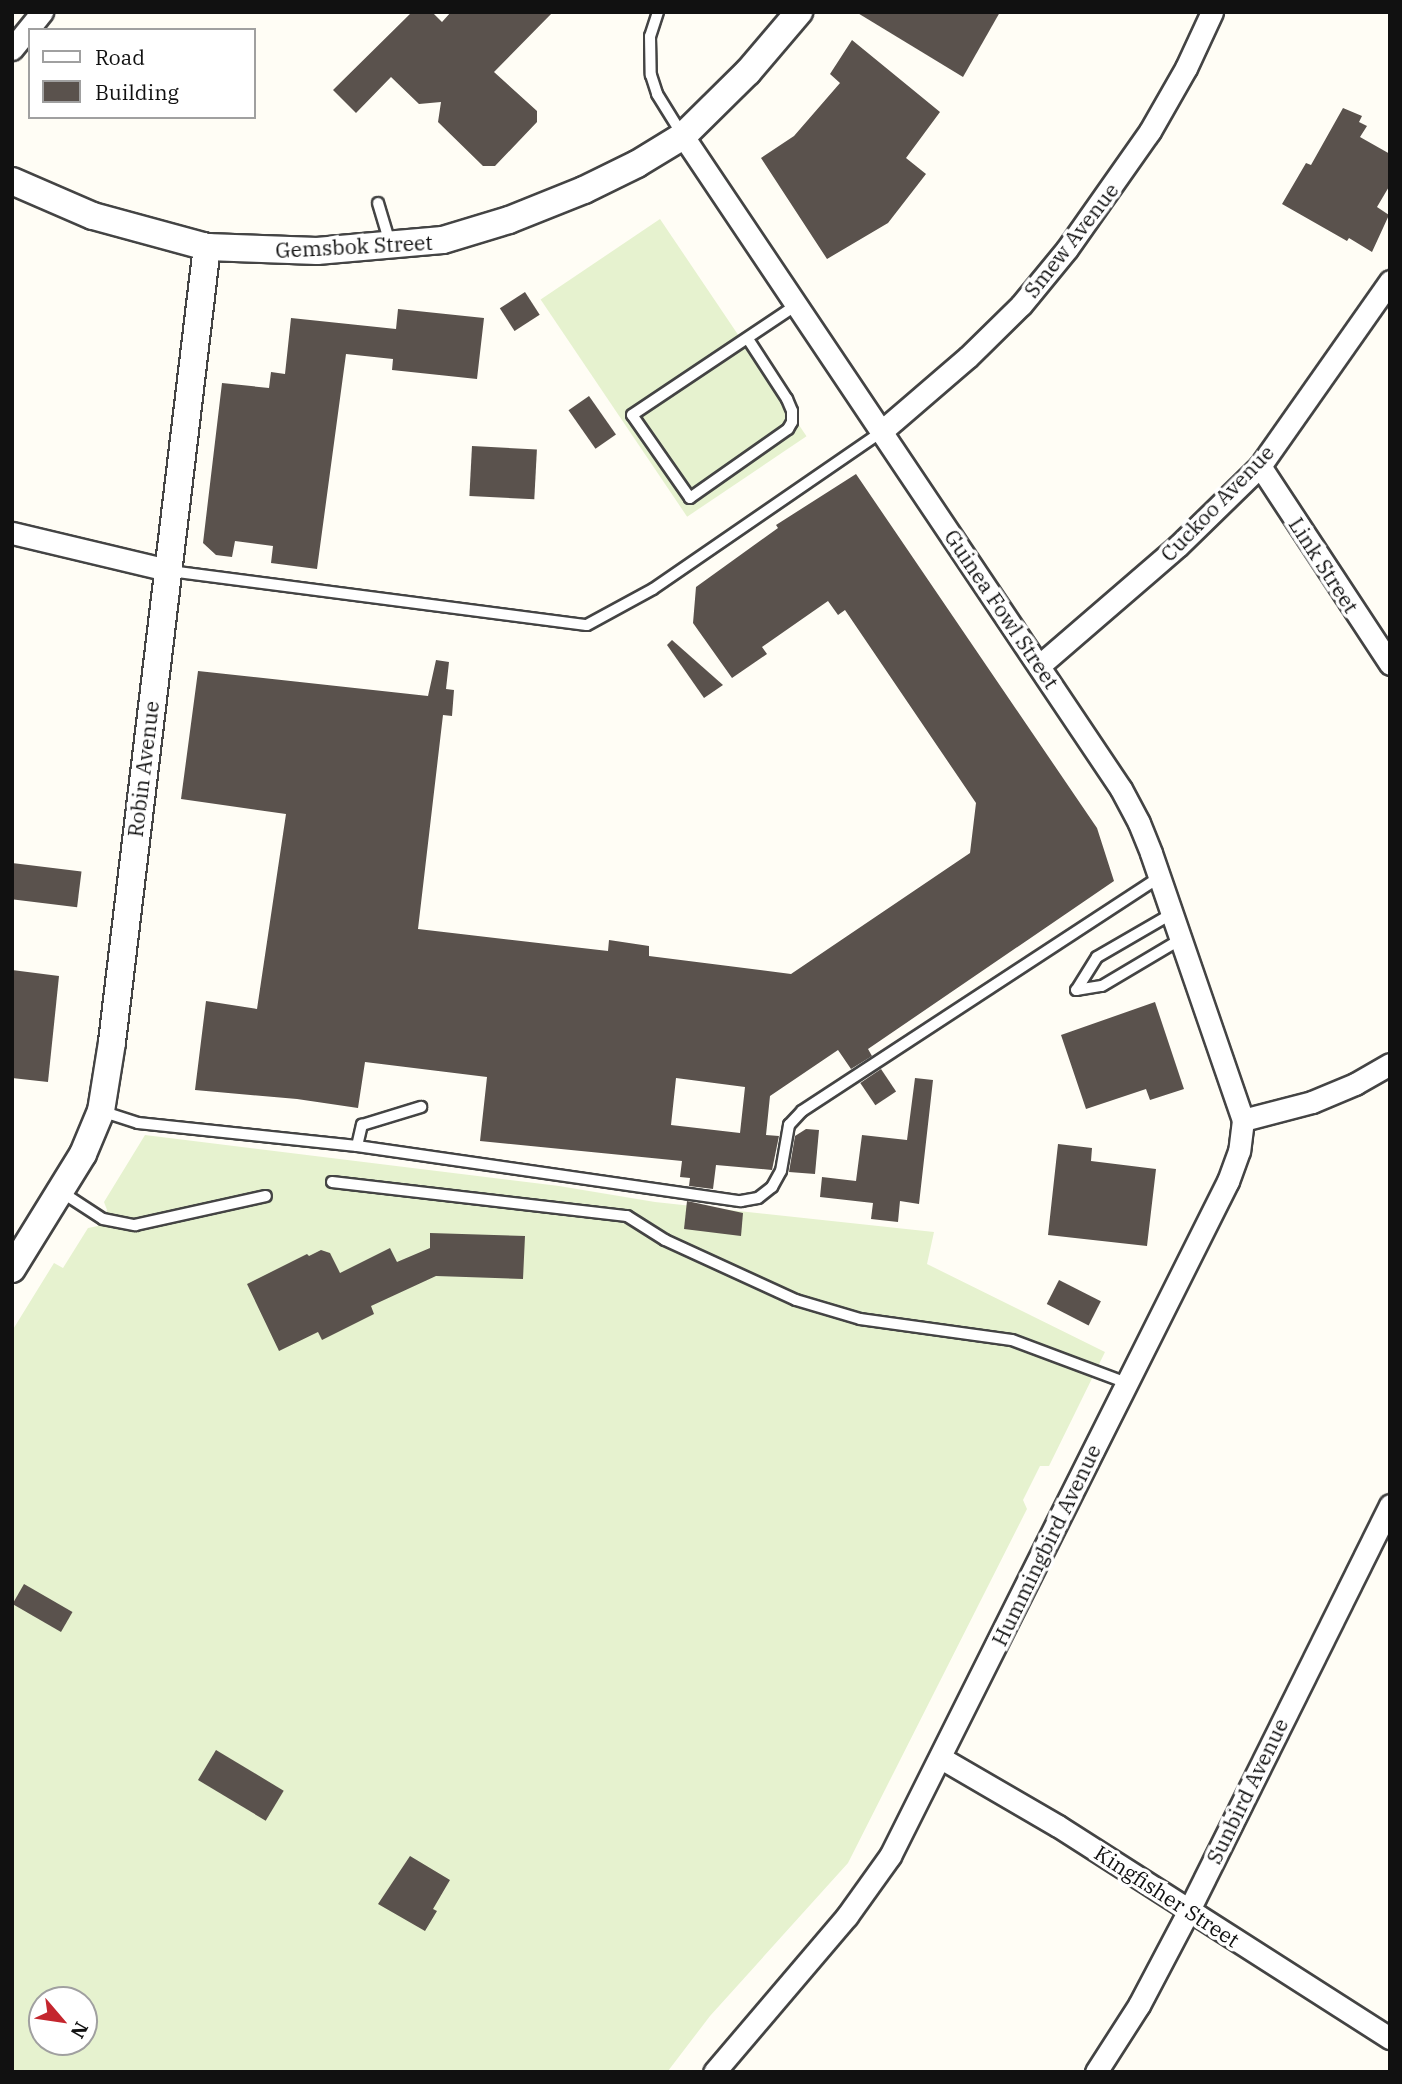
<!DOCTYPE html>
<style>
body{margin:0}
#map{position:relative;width:1402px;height:2084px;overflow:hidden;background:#fffdf5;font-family:"IBM Plex Serif",serif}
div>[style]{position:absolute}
.pitch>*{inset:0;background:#e6f2cf;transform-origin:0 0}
.building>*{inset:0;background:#5a524d;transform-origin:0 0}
.roads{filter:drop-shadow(2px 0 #444) drop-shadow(-2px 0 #444) drop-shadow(0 2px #444) drop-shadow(0 -2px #444)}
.service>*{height:10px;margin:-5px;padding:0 5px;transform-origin:5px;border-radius:5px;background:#fff}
.minor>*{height:21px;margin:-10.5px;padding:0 10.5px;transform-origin:10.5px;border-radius:10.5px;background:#fff}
.tertiary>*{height:26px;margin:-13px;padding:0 13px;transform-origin:13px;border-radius:13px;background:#fff}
span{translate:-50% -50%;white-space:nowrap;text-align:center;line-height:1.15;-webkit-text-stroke:7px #fff;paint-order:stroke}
.street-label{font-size:21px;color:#111}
.frame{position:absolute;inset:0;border:14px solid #111;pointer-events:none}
.legend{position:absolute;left:28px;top:28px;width:228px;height:91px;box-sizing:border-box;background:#fff;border:2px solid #a0a0a0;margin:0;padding:9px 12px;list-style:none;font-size:21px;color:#111}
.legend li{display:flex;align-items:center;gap:14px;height:35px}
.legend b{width:35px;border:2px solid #a0a0a0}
.north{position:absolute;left:28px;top:1986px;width:70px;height:70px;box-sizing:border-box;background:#fff;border:2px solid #a0a0a0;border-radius:50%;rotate:119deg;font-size:19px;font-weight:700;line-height:28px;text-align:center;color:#111}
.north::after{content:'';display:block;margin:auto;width:24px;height:32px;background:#c4262e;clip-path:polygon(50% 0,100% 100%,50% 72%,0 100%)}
</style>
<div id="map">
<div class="pitch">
<div style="left:660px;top:219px;width:262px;height:144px;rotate:56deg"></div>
<div style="clip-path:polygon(evenodd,145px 1135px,559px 1186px,655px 1202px,934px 1232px,927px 1264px,1105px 1352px,1049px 1466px,1040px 1466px,1023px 1500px,1027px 1509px,848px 1863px,710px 2016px,668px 2071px,12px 2072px,12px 1331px,54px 1263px,63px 1268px,88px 1228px,98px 1226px,107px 1210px,104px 1202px,145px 1135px,42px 2000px,84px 2000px,84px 2042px,42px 2042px,42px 2000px)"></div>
</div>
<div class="building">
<div style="clip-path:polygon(412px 12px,432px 12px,442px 22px,451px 12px,553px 12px,494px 72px,537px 111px,537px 122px,495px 166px,483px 166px,438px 122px,441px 102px,419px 104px,391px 77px,356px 113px,333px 90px)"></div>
<div style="clip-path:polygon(856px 12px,1000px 12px,963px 77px)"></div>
<div style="clip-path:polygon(852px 40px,940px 112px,906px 158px,926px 174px,888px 223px,827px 259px,761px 158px,794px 136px,840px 83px,830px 74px)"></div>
<div style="clip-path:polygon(1343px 108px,1362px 116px,1359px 122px,1367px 126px,1360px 137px,1390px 154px,1390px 185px,1377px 207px,1389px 215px,1372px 252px,1349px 238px,1347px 241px,1282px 204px,1306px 163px,1311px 165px)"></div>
<div style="left:525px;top:292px;width:27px;height:30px;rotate:57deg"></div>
<div style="clip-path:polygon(398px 309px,484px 318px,477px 379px,392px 370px,393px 359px,346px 354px,317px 569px,271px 563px,273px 546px,235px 541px,232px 557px,216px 555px,203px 543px,222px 383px,269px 388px,271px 372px,285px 374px,291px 318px,396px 329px)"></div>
<div style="left:589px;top:396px;width:47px;height:25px;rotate:55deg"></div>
<div style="left:472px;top:446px;width:65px;height:50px;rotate:3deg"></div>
<div style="clip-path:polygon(evenodd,856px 474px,1097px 828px,1114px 881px,868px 1049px,872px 1056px,851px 1069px,838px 1050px,770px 1096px,766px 1135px,779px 1136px,772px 1170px,716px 1165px,713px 1189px,689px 1186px,690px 1178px,680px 1177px,682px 1161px,480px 1141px,487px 1077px,365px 1062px,358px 1108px,297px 1099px,195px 1090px,206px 1001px,257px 1009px,286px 814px,181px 799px,198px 671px,428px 696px,436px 660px,449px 662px,446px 689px,454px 690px,452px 716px,443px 715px,418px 929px,608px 951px,609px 940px,649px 946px,649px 956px,791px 974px,970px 853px,976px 803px,845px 610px,838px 615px,828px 601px,762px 647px,767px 654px,732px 678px,693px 623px,696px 587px,778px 528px,776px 525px,856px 474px,676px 1078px,745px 1087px,740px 1133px,671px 1125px,676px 1078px)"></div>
<div style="clip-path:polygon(672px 640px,723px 685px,704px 698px,667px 645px)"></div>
<div style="left:12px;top:863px;width:70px;height:36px;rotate:7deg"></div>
<div style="clip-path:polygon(12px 970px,59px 976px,48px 1082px,12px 1078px)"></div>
<div style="clip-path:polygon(1155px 1002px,1184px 1089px,1150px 1100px,1146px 1089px,1086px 1109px,1061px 1035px)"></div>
<div style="left:881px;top:1069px;width:27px;height:25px;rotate:56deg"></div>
<div style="clip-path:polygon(915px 1078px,933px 1080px,919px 1204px,900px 1201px,898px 1222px,871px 1219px,873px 1203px,820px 1197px,822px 1177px,856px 1181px,862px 1135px,907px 1140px)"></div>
<div style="clip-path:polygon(806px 1129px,819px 1130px,815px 1174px,789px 1172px,795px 1136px)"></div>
<div style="clip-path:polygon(1058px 1144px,1092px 1148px,1091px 1161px,1156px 1169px,1147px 1246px,1048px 1235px)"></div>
<div style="clip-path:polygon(687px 1201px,743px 1213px,741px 1236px,684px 1229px)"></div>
<div style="clip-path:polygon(430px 1233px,525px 1236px,523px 1279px,436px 1276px,371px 1306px,374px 1314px,322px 1340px,318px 1332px,279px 1351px,247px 1284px,307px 1254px,309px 1256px,321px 1250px,330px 1253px,340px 1273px,390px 1248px,397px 1262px,430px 1248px)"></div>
<div style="left:1059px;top:1280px;width:47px;height:27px;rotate:27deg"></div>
<div style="left:24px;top:1584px;width:56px;height:23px;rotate:30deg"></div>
<div style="left:216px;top:1750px;width:79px;height:35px;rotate:31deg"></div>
<div style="clip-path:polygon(410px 1856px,450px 1880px,433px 1909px,437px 1911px,425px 1931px,378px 1904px)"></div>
</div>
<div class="roads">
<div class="service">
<div style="left:658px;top:12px;width:25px;rotate:108deg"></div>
<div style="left:650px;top:36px;width:39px;rotate:89deg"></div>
<div style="left:651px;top:75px;width:20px;rotate:72deg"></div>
<div style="left:657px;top:94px;width:49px;rotate:58.2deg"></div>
<div style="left:378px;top:203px;width:42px;rotate:73.3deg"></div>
<div style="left:748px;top:339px;width:72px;rotate:57deg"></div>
<div style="left:787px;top:399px;width:13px;rotate:67deg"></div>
<div style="left:792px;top:411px;width:11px;rotate:90deg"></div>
<div style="left:792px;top:422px;width:8px;rotate:120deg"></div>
<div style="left:788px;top:429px;width:120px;rotate:144.9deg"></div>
<div style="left:690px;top:498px;width:101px;rotate:-124.9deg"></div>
<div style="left:632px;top:415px;width:200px;rotate:-33.8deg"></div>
<div style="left:170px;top:571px;width:420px;rotate:7.4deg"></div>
<div style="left:587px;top:625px;width:75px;rotate:-28.6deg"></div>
<div style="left:653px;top:589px;width:279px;rotate:-34.5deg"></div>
<div style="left:1173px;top:913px;width:88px;rotate:149.9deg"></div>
<div style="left:1097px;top:957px;width:39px;rotate:122deg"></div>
<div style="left:1076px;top:990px;width:26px;rotate:-9deg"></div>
<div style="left:1102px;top:986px;width:92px;rotate:-30.7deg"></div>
<div style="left:101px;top:1111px;width:39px;rotate:18deg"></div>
<div style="left:138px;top:1123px;width:220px;rotate:6deg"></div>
<div style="left:357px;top:1146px;width:22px;rotate:-77deg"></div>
<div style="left:362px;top:1125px;width:62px;rotate:-17deg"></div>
<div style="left:357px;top:1146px;width:388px;rotate:8.2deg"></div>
<div style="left:741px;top:1201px;width:17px;rotate:-10deg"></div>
<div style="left:758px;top:1198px;width:18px;rotate:-38deg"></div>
<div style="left:772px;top:1187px;width:18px;rotate:-61deg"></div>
<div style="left:781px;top:1171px;width:47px;rotate:-80.1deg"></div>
<div style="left:789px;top:1125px;width:19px;rotate:-47deg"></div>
<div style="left:802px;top:1111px;width:427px;rotate:-33.2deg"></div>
<div style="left:332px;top:1182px;width:297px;rotate:6.6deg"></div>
<div style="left:627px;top:1216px;width:45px;rotate:32.3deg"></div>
<div style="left:665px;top:1240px;width:144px;rotate:24.6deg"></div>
<div style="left:796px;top:1300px;width:67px;rotate:16.5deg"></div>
<div style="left:860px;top:1319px;width:153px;rotate:7.9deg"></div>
<div style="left:1012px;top:1340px;width:123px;rotate:20.5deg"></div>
<div style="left:60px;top:1191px;width:51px;rotate:33.1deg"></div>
<div style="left:103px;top:1219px;width:33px;rotate:11deg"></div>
<div style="left:135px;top:1225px;width:134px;rotate:-12.5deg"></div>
</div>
<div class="minor">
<div style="left:12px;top:49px;width:48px;rotate:-51deg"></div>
<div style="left:683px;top:136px;width:786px;rotate:56.15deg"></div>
<div style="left:1121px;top:789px;width:38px;rotate:62deg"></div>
<div style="left:1139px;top:823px;width:32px;rotate:68deg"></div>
<div style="left:1151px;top:853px;width:282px;rotate:71deg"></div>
<div style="left:1243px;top:1120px;width:31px;rotate:97deg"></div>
<div style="left:1239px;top:1151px;width:32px;rotate:110deg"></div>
<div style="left:1228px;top:1181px;width:755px;rotate:116.6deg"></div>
<div style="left:890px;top:1856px;width:74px;rotate:125.6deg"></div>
<div style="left:847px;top:1916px;width:205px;rotate:130.4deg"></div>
<div style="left:883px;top:430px;width:112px;rotate:-40.7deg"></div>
<div style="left:968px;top:357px;width:74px;rotate:-44.5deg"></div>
<div style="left:1021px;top:305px;width:72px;rotate:-50.6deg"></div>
<div style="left:1067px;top:249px;width:144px;rotate:-54.9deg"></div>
<div style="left:1150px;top:131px;width:73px;rotate:-60.3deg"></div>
<div style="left:1186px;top:68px;width:62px;rotate:-65.1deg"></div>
<div style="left:1260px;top:466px;width:237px;rotate:56.7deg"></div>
<div style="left:12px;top:533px;width:159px;rotate:13.4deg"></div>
<div style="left:1040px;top:665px;width:182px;rotate:-40.8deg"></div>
<div style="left:1178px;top:546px;width:115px;rotate:-44.3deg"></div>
<div style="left:1260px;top:466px;width:226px;rotate:-54.9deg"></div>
<div style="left:1243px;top:1120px;width:71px;rotate:-14.6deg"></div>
<div style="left:1312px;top:1102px;width:47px;rotate:-22.7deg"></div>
<div style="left:1355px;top:1084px;width:40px;rotate:-29.7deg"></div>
<div style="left:941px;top:1758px;width:135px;rotate:30.2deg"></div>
<div style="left:1058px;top:1826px;width:394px;rotate:32.6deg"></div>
<div style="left:1096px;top:2072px;width:80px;rotate:-57.3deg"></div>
<div style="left:1139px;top:2005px;width:107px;rotate:-62.2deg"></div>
<div style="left:1189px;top:1910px;width:452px;rotate:-63.6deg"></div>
</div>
<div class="tertiary">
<div style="left:12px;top:181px;width:88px;rotate:23.4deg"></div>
<div style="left:93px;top:216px;width:118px;rotate:15.2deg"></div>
<div style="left:207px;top:247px;width:110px;rotate:2.1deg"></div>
<div style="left:317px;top:251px;width:126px;rotate:-5deg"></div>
<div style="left:443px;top:240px;width:69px;rotate:-16.9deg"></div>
<div style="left:509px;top:220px;width:81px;rotate:-21.8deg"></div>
<div style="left:584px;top:190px;width:59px;rotate:-26.1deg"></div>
<div style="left:637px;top:164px;width:54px;rotate:-31.3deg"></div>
<div style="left:683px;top:136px;width:91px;rotate:-44.6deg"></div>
<div style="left:748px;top:72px;width:79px;rotate:-49.6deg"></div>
<div style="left:12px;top:1269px;width:135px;rotate:-58.3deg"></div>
<div style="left:83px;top:1154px;width:47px;rotate:-67.3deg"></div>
<div style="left:101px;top:1111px;width:70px;rotate:-80.9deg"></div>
<div style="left:112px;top:1042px;width:801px;rotate:-83.19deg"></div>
</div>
</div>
<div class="street-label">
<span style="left:1071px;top:240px;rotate:-52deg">Smew Avenue</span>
<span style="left:354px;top:246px;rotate:-3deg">Gemsbok Street</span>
<span style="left:1217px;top:503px;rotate:-46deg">Cuckoo Avenue</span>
<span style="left:1324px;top:565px;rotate:57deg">Link Street</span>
<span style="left:1002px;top:609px;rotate:56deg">Guinea Fowl Street</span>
<span style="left:143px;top:769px;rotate:-83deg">Robin Avenue</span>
<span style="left:1046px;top:1545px;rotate:-64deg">Hummingbird Avenue</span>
<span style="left:1247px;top:1791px;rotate:-64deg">Sunbird Avenue</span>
<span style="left:1167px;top:1896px;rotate:33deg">Kingfisher Street</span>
</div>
<div class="frame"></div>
<ul class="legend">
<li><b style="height:9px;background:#fff"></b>Road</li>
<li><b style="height:19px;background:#5a524d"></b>Building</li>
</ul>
<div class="north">N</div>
</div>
